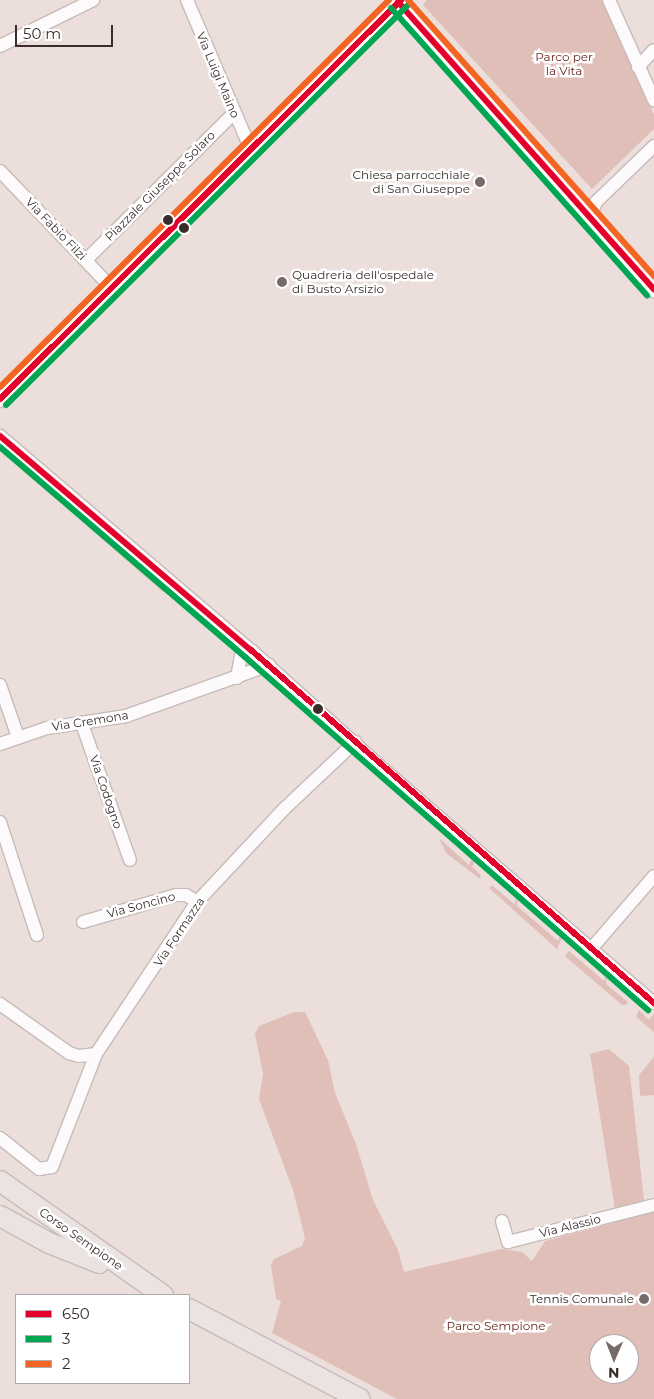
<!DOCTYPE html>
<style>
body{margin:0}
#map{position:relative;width:654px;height:1399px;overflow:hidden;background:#ecdedb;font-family:Montserrat,sans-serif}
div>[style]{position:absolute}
.green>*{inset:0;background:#dfbfb8}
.roads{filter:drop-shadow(1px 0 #c6bbb8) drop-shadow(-1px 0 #c6bbb8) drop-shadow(0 1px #c6bbb8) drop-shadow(0 -1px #c6bbb8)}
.minor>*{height:12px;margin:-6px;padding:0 6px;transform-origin:6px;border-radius:6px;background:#fcfafa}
.tertiary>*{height:15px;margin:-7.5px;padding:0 7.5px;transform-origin:7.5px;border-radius:7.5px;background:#fcfafa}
.primary>*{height:20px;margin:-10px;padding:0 10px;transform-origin:10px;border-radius:10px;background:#eae3e1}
.bus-1>*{height:6px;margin:-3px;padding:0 3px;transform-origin:3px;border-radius:3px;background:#e4002b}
.bus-2>*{height:6px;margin:-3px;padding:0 3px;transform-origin:3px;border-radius:3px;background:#00a651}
.bus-3>*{height:6px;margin:-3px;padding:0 3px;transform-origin:3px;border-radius:3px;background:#f26522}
.dots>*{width:14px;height:14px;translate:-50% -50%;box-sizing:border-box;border:2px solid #fff;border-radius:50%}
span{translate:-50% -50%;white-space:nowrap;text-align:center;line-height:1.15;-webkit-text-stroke:5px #fff;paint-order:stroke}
.park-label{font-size:12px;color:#69271b}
.street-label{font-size:12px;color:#382d2b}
.poi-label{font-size:12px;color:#382d2b}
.right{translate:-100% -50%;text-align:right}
.left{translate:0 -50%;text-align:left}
.legend{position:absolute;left:15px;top:1294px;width:175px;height:90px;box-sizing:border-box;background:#fff;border:1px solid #afabaa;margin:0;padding:6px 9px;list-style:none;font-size:15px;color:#382d2b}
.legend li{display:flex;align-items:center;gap:10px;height:25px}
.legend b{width:25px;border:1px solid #afabaa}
.north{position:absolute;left:589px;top:1334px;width:50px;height:50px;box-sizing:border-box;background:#fff;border:1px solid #afabaa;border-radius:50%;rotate:181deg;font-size:14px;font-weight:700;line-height:20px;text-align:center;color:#382d2b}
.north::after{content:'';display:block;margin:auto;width:18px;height:22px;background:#776b69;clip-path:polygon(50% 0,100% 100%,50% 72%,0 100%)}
.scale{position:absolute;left:15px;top:25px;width:98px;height:22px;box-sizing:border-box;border:2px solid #382d2b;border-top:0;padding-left:6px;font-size:15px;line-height:18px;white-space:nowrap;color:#382d2b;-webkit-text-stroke:4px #fff;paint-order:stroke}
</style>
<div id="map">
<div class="green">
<div style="clip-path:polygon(427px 0,606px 0,654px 115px,654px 129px,592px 189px,423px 5px)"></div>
<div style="clip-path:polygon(0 446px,60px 497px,57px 500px,0 451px)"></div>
<div style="clip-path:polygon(89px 522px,166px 588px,163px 592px,86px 525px)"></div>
<div style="clip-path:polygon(439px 838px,469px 865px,473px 857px,476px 859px,472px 867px,481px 875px,480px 879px,446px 853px)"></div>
<div style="clip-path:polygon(492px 885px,514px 904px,518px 896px,517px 906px,558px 941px,561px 933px,563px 935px,557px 949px,489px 888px)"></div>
<div style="clip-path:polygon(569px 951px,604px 981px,607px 973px,606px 984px,628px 1002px,626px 1005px,622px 1005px,565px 956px)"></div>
<div style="clip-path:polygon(639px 1010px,649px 1020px,654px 1014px,654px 1032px,636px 1017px)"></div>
<div style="clip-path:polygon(evenodd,294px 1012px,305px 1012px,328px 1060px,335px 1093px,356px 1144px,373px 1200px,398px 1250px,404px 1272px,502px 1249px,522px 1252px,532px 1261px,545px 1241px,654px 1212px,654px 1399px,397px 1399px,272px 1333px,281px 1301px,276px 1299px,271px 1265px,274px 1259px,302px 1246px,305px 1238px,293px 1190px,259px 1099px,263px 1074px,255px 1034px,259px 1026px,294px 1012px,599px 1344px,629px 1344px,629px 1374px,599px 1374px,599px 1344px)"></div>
<div style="clip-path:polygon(609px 1049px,629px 1066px,644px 1200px,615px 1209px,590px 1054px)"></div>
<div style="clip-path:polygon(654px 1057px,654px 1095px,640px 1096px,639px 1075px)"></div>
</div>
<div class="roads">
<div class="minor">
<div style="left:187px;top:0;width:163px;rotate:66.9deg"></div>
<div style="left:609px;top:0;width:110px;rotate:65.8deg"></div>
<div style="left:0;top:46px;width:104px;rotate:-26.3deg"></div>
<div style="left:638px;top:67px;width:23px;rotate:-47deg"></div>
<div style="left:0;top:171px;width:162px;rotate:46.3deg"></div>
<div style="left:590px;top:217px;width:16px;rotate:-68deg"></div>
<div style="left:596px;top:202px;width:81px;rotate:-44deg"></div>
<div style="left:86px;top:260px;width:209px;rotate:-44.8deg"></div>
<div style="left:0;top:436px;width:330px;rotate:40.5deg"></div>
<div style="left:251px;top:650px;width:164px;rotate:42deg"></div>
<div style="left:373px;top:760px;width:371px;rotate:40.9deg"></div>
<div style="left:237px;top:678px;width:28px;rotate:-80deg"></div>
<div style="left:242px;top:650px;width:10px;rotate:-107deg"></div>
<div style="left:0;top:685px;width:55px;rotate:70.9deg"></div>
<div style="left:82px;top:724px;width:144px;rotate:70.6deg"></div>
<div style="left:0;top:744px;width:50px;rotate:-18.8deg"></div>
<div style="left:47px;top:728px;width:80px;rotate:-8.6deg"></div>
<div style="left:126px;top:716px;width:152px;rotate:-19.6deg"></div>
<div style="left:0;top:822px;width:119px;rotate:71.9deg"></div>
<div style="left:83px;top:922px;width:97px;rotate:-16.2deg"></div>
<div style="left:176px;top:895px;width:10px"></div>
<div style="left:186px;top:895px;width:13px;rotate:32deg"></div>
<div style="left:591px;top:949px;width:96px;rotate:-49.2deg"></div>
<div style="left:0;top:1004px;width:85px;rotate:35.4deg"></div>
<div style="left:69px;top:1053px;width:10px;rotate:17deg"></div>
<div style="left:79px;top:1056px;width:17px;rotate:-7deg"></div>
<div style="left:96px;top:1054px;width:182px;rotate:-56.4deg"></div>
<div style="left:197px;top:902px;width:127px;rotate:-46.9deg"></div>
<div style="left:284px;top:809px;width:98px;rotate:-43.3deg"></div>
<div style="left:0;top:1138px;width:50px;rotate:38.5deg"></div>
<div style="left:39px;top:1169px;width:13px;rotate:-9deg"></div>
<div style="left:52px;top:1167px;width:121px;rotate:-68.7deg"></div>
<div style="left:502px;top:1221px;width:22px;rotate:74deg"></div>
<div style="left:508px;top:1242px;width:151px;rotate:-14.2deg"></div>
</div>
<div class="tertiary">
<div style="left:398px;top:2px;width:385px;rotate:48.3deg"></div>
<div style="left:0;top:399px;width:566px;rotate:-44.86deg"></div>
</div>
<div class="primary">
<div style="left:0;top:1181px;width:199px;rotate:35deg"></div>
<div style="left:0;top:1216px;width:56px;rotate:28.9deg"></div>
<div style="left:49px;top:1243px;width:54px;rotate:21.8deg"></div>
<div style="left:189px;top:1309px;width:193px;rotate:27.8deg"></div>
</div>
</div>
<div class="bus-1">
<div style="left:398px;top:2px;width:385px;rotate:48.3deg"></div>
<div style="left:0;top:399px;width:566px;rotate:-44.86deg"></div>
<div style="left:0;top:436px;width:330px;rotate:40.5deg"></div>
<div style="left:251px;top:650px;width:536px;rotate:41.22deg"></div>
</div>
<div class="bus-2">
<div style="left:391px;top:8px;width:385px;rotate:48.3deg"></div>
<div style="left:6px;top:405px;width:566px;rotate:-44.86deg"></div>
<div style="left:0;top:447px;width:323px;rotate:40.6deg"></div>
<div style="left:245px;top:657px;width:536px;rotate:41.22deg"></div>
</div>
<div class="bus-3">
<div style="left:408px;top:0;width:370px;rotate:48.3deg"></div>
<div style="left:0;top:387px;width:549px;rotate:-44.85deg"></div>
</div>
<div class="dots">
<div style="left:480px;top:182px;background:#776b69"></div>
<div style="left:168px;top:220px;background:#382d2b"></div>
<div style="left:184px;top:228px;background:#382d2b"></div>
<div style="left:282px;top:282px;background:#776b69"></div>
<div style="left:318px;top:709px;background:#382d2b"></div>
<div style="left:644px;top:1299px;background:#776b69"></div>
</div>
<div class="park-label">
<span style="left:564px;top:64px">Parco per<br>la Vita</span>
<span style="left:496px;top:1326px">Parco Sempione</span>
</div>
<div class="street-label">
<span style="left:218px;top:75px;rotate:67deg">Via Luigi Maino</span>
<span style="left:160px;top:186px;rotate:-45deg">Piazzale Giuseppe Solaro</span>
<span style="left:56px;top:229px;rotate:46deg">Via Fabio Filzi</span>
<span style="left:90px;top:721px;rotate:-9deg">Via Cremona</span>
<span style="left:106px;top:792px;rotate:71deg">Via Codogno</span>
<span style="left:141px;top:905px;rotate:-15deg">Via Soncino</span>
<span style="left:179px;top:932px;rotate:-56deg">Via Formazza</span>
<span style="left:570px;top:1226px;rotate:-14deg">Via Alassio</span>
<span style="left:81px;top:1239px;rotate:35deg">Corso Sempione</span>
</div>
<div class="poi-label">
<span class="right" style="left:470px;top:182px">Chiesa parrocchiale<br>di San Giuseppe</span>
<span class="left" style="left:292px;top:282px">Quadreria dell'ospedale<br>di Busto Arsizio</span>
<span class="right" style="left:634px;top:1299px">Tennis Comunale</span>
</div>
<ul class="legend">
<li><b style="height:6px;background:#e4002b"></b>650</li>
<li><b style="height:6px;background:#00a651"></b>3</li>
<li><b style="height:6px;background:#f26522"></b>2</li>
</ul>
<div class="north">N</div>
<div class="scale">50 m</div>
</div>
